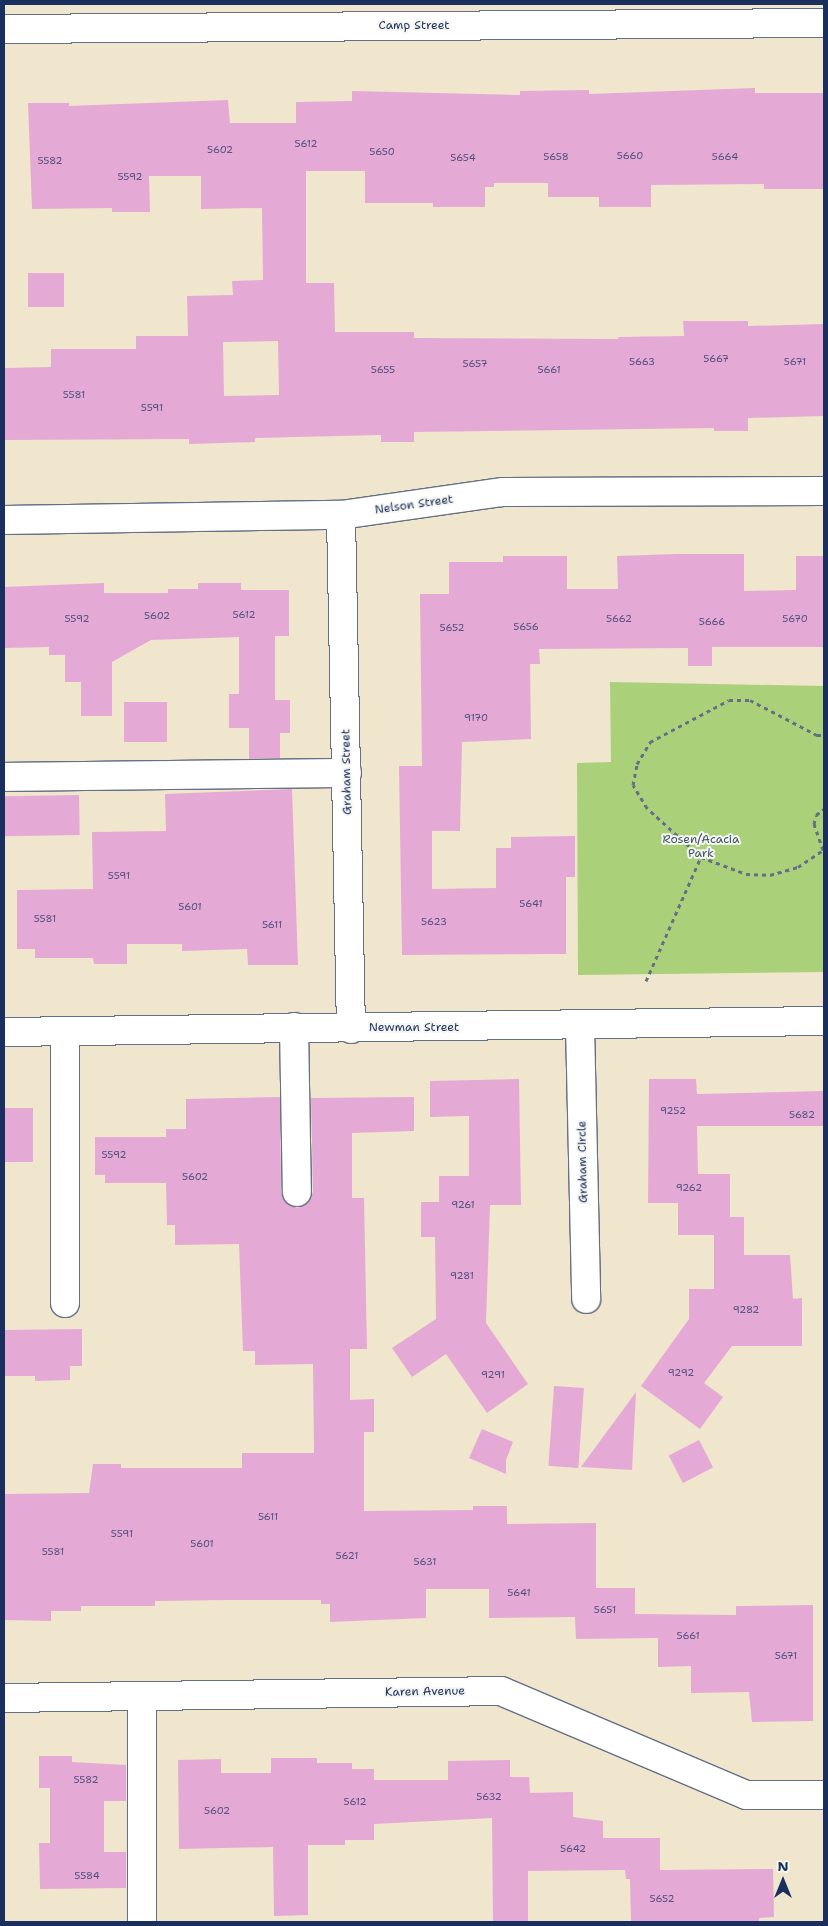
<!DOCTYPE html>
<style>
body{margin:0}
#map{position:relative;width:828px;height:1926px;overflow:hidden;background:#efe6cd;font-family:"Shantell Sans",sans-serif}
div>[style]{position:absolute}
.green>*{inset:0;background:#abd07a}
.building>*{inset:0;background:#e5a9d6;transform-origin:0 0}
.path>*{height:3px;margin-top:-1.5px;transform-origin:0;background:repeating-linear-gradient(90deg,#656f85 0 4px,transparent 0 8px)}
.roads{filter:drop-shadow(1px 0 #656f85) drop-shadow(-1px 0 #656f85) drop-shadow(0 1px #656f85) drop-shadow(0 -1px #656f85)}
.minor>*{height:28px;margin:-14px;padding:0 14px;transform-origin:14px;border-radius:14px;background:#fff}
span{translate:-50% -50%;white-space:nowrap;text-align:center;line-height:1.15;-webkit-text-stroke:4px #f6f6f2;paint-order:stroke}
.number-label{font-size:10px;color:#4e4e7c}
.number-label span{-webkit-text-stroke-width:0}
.street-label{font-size:12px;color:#1b2f5e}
.park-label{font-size:12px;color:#3f5765}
.frame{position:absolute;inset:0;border:5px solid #1b2f5e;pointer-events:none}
.north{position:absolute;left:758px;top:1856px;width:50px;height:50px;-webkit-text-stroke:4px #f6f6f2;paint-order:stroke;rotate:0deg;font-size:14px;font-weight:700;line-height:20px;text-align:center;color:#1b2f5e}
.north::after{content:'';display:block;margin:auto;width:18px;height:22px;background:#1b2f5e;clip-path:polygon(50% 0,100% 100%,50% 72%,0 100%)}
</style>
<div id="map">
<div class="green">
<div style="clip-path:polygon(610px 682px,824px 686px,824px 972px,578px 975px,577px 763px,611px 762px)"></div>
</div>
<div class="building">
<div style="clip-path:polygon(evenodd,755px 88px,755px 93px,824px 93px,824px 189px,764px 189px,764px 184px,651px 185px,651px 207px,599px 207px,599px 197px,548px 197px,548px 183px,494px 183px,494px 187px,485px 187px,485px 207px,433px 207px,433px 203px,365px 203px,365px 171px,306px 171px,306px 283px,334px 283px,335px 332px,414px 332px,414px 338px,618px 339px,618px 337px,684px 336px,683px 321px,748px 321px,748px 326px,824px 324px,824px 416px,748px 418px,748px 431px,714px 431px,714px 428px,414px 432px,414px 442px,381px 442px,381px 435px,255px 438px,255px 442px,189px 444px,189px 439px,4px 440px,4px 368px,51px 367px,51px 349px,136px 349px,136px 336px,188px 336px,187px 296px,233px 295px,232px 281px,263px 280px,262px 208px,201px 209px,201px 176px,149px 176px,150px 212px,112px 212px,112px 208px,32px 209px,28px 103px,69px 103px,69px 106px,228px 100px,230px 123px,296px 123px,296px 102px,352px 101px,352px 91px,520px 95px,520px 91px,589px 90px,589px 94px,755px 88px,278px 341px,279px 395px,224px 396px,223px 342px,278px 341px)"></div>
<div style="left:28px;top:273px;width:36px;height:34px"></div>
<div style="clip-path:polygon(677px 554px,744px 554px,744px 591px,796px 590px,796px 556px,824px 556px,824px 647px,712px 647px,712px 666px,688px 666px,688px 648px,539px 649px,540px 664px,530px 664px,531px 739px,462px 742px,460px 831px,432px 831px,432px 889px,496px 888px,496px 848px,511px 848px,511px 837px,575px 836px,575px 877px,566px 877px,566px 954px,402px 955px,399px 766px,422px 766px,420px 594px,449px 594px,449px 562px,503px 562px,503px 556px,567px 556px,567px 589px,618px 589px,617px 556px)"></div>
<div style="clip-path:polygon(104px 583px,104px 593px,168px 593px,168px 589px,198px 589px,198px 583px,241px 583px,241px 590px,289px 590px,289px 636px,275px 636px,275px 700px,290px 700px,290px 733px,280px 733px,280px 758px,249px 759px,249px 728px,229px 728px,229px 694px,239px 694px,239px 637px,151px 640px,112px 662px,112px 716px,81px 716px,81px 682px,65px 682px,65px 655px,49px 655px,49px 647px,4px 648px,4px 587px)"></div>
<div style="left:124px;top:702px;width:43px;height:40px"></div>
<div style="clip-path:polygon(292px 789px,298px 965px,248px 965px,247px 949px,182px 951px,182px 944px,127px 944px,127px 964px,94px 964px,93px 958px,35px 958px,35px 949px,17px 949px,17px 890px,93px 889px,92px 832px,166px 831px,165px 794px)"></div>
<div style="left:79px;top:795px;width:40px;height:75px;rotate:89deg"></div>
<div style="clip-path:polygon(519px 1079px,521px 1205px,490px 1205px,486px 1323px,528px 1384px,487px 1413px,446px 1354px,412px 1377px,392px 1348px,436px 1319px,435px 1237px,421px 1237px,421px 1202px,439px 1202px,439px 1176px,469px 1176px,469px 1116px,430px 1117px,430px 1081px)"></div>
<div style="clip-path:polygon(649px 1079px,696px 1079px,697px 1094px,824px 1091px,824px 1126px,697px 1126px,698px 1174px,730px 1174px,730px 1217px,744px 1217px,744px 1255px,790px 1255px,793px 1299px,802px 1298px,802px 1346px,732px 1346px,704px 1383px,723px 1397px,700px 1429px,641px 1386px,689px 1319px,689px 1289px,714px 1289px,714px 1235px,678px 1235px,678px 1203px,648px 1203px)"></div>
<div style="clip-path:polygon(280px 1097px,281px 1192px,284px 1200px,297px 1208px,305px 1205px,313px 1192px,311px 1098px,414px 1097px,414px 1131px,352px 1133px,352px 1198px,364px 1198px,367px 1349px,350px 1349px,350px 1400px,374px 1399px,374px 1432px,364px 1432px,364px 1511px,473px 1510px,473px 1506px,507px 1506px,507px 1524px,596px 1523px,596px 1588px,635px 1588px,635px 1614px,736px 1615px,736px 1606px,813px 1605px,813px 1721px,752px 1722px,749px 1692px,691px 1693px,691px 1666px,658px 1667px,658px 1638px,576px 1639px,575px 1617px,489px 1618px,489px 1589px,426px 1589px,426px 1618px,330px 1622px,330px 1604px,321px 1604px,321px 1600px,228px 1600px,155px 1601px,155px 1606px,81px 1606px,81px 1611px,51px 1611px,51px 1621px,4px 1620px,4px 1494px,89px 1493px,93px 1464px,121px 1464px,121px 1468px,242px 1468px,242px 1453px,314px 1453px,313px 1364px,255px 1365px,255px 1351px,243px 1351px,239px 1244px,175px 1245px,175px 1225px,167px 1225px,166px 1183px,105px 1183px,105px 1175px,95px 1175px,95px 1137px,166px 1137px,166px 1129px,186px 1129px,186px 1099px)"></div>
<div style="left:4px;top:1108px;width:29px;height:54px"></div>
<div style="clip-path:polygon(82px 1329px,82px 1366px,70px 1366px,70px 1380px,35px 1381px,35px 1376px,4px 1376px,4px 1330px)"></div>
<div style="left:554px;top:1386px;width:30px;height:80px;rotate:4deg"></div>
<div style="clip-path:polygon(636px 1392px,632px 1470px,581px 1467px)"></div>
<div style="clip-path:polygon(482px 1429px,513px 1442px,506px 1460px,506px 1474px,469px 1458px)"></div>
<div style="left:699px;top:1440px;width:31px;height:34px;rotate:63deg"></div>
<div style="clip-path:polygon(39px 1756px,72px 1756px,72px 1762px,126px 1765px,126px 1801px,104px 1801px,104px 1852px,126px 1852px,126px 1888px,40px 1889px,39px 1843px,50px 1843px,50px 1788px,39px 1788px)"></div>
<div style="clip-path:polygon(271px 1758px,317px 1758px,317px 1763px,352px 1763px,352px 1769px,374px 1769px,374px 1780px,448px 1780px,448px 1761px,510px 1760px,510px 1777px,529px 1777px,530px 1793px,573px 1792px,573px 1817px,603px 1821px,603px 1838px,660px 1838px,660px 1870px,773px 1869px,774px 1917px,759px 1918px,759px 1922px,631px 1922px,630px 1879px,626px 1879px,625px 1870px,528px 1871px,528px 1922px,493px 1922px,492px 1818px,374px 1824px,374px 1840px,345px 1840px,345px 1845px,308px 1845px,308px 1915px,274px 1916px,273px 1847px,179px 1849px,178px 1760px,221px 1759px,221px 1773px,271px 1773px)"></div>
</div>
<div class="path">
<div style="left:701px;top:857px;width:73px;rotate:-137.8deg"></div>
<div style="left:647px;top:808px;width:27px;rotate:-121deg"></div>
<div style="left:633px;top:785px;width:21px;rotate:-79deg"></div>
<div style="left:637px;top:764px;width:26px;rotate:-59deg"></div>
<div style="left:650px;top:742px;width:89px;rotate:-28deg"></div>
<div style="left:729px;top:700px;width:21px"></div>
<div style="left:750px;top:700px;width:76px;rotate:27.6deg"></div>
<div style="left:817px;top:735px;width:7px"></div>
<div style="left:646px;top:981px;width:136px;rotate:-66.1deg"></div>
<div style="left:701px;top:857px;width:48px;rotate:20.7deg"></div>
<div style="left:746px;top:874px;width:24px;rotate:2deg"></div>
<div style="left:770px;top:875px;width:29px;rotate:-16deg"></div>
<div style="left:798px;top:867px;width:30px;rotate:-34deg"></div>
<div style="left:823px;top:850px;width:28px;rotate:-109deg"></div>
<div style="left:814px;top:824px;width:9px;rotate:-77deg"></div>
<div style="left:816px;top:815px;width:10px;rotate:-37deg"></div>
</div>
<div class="roads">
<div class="minor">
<div style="left:4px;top:29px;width:820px;rotate:-0.42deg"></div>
<div style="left:341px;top:515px;width:514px;rotate:88.89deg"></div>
<div style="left:4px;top:520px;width:337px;rotate:-0.9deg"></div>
<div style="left:341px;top:515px;width:164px;rotate:-8.1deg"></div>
<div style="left:503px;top:492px;width:321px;rotate:-0.2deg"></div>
<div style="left:4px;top:777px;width:343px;rotate:-0.7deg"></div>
<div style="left:580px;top:1025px;width:274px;rotate:88.7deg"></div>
<div style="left:294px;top:1027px;width:165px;rotate:89deg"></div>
<div style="left:65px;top:1031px;width:272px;rotate:90deg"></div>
<div style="left:4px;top:1032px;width:820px;rotate:-0.77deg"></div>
<div style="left:4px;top:1698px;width:497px;rotate:-0.8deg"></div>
<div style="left:501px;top:1691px;width:266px;rotate:23deg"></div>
<div style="left:746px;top:1795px;width:78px"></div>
<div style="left:142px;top:1922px;width:226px;rotate:-90deg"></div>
</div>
</div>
<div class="number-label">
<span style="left:306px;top:144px">5612</span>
<span style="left:220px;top:150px">5602</span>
<span style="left:382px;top:152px">5650</span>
<span style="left:630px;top:156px">5660</span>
<span style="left:556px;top:157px">5658</span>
<span style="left:725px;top:157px">5664</span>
<span style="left:463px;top:158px">5654</span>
<span style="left:50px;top:161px">5582</span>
<span style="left:130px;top:177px">5592</span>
<span style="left:716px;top:359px">5667</span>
<span style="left:642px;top:362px">5663</span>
<span style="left:795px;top:362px">5671</span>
<span style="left:475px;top:364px">5657</span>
<span style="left:383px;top:370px">5655</span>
<span style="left:549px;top:370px">5661</span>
<span style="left:74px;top:395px">5581</span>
<span style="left:152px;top:408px">5591</span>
<span style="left:244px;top:615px">5612</span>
<span style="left:157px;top:616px">5602</span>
<span style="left:77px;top:619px">5592</span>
<span style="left:619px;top:619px">5662</span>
<span style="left:795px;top:619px">5670</span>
<span style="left:712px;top:622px">5666</span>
<span style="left:526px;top:627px">5656</span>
<span style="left:452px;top:628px">5652</span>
<span style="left:476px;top:718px">9170</span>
<span style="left:119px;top:876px">5591</span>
<span style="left:531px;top:904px">5641</span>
<span style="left:190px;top:907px">5601</span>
<span style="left:45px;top:919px">5581</span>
<span style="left:434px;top:922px">5623</span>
<span style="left:272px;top:925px">5611</span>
<span style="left:673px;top:1111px">9252</span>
<span style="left:802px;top:1115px">5682</span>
<span style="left:114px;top:1155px">5592</span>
<span style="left:195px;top:1177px">5602</span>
<span style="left:689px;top:1188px">9262</span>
<span style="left:463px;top:1205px">9261</span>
<span style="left:462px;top:1276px">9281</span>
<span style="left:746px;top:1310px">9282</span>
<span style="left:681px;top:1373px">9292</span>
<span style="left:493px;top:1375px">9291</span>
<span style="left:268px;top:1517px">5611</span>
<span style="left:122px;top:1534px">5591</span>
<span style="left:202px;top:1544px">5601</span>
<span style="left:53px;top:1552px">5581</span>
<span style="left:347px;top:1556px">5621</span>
<span style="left:425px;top:1562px">5631</span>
<span style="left:519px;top:1593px">5641</span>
<span style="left:605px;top:1610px">5651</span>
<span style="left:688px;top:1636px">5661</span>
<span style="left:786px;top:1656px">5671</span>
<span style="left:86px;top:1780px">5582</span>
<span style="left:489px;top:1797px">5632</span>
<span style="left:355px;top:1802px">5612</span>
<span style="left:217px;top:1811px">5602</span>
<span style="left:573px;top:1849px">5642</span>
<span style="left:87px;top:1876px">5584</span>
<span style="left:662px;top:1899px">5652</span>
</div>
<div class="street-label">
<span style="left:414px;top:26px">Camp Street</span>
<span style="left:414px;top:505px;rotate:-8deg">Nelson Street</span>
<span style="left:347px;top:772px;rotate:-91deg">Graham Street</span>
<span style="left:414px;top:1028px">Newman Street</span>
<span style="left:583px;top:1162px;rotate:-91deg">Graham Circle</span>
<span style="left:425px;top:1692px;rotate:-1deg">Karen Avenue</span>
</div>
<div class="park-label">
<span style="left:701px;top:847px">Rosen/Acacia<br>Park</span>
</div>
<div class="frame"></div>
<div class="north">N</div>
</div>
